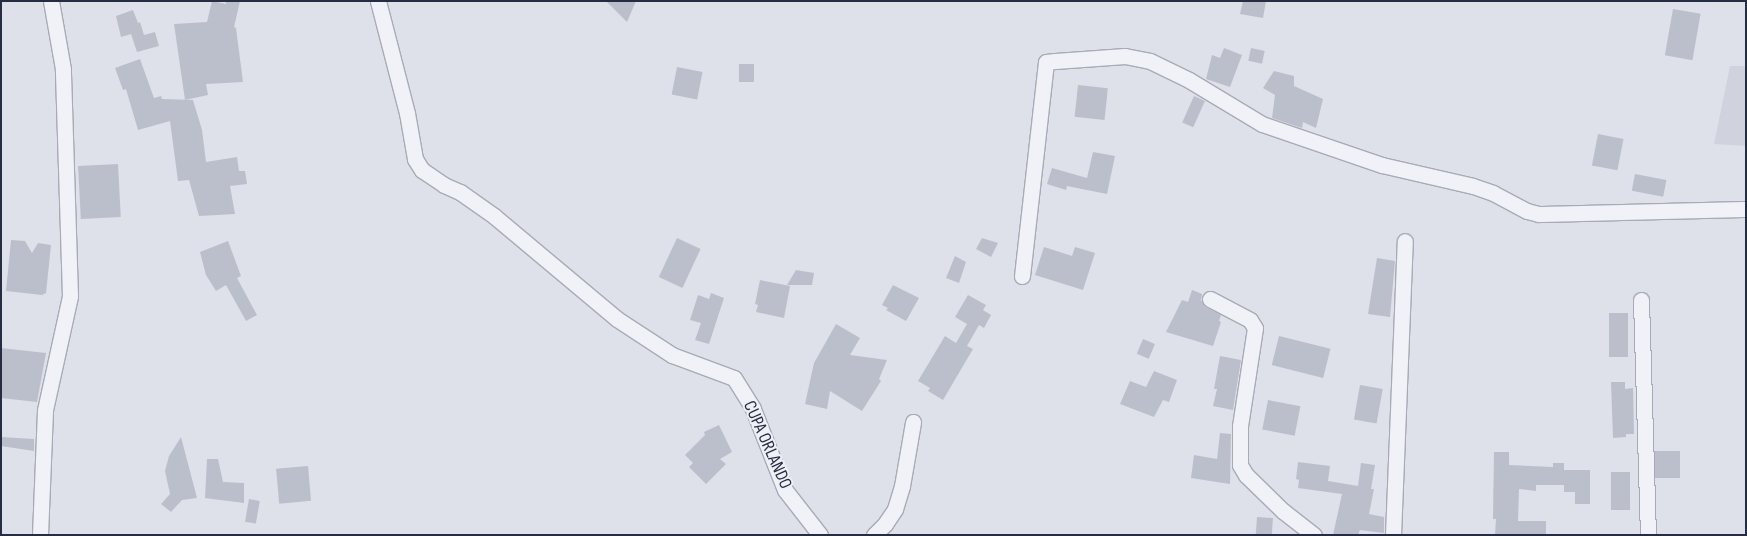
<!DOCTYPE html>
<style>
body{margin:0}
#map{position:relative;width:1747px;height:536px;overflow:hidden;background:#dee1e9;font-family:"Sofia Sans Condensed",sans-serif}
div>[style]{position:absolute}
.built>*{inset:0;background:#d0d3de}
.building>*{inset:0;background:#bbbfcc;transform-origin:0 0}
.roads{filter:drop-shadow(1px 0 #a7abb7) drop-shadow(-1px 0 #a7abb7) drop-shadow(0 1px #a7abb7) drop-shadow(0 -1px #a7abb7)}
.minor>*{height:15px;margin:-7.5px;padding:0 7.5px;transform-origin:7.5px;border-radius:7.5px;background:#f1f2f7}
span{translate:-50% -50%;white-space:nowrap;text-align:center;line-height:1.15;-webkit-text-stroke:4px #eef0f6;paint-order:stroke}
.street-label{font-size:18px;color:#262c41}
.frame{position:absolute;inset:0;border:2px solid #262c41;pointer-events:none}
</style>
<div id="map">
<div class="built">
<div style="clip-path:polygon(1730px 66px,1746px 66px,1746px 146px,1714px 144px)"></div>
</div>
<div class="building">
<div style="clip-path:polygon(212px 1px,226px 4px,226px 1px,240px 1px,234px 27px,236px 28px,243px 82px,206px 84px,208px 95px,185px 100px,174px 24px,207px 22px)"></div>
<div style="clip-path:polygon(606px 1px,636px 1px,627px 22px)"></div>
<div style="clip-path:polygon(1243px 1px,1266px 1px,1263px 18px,1240px 14px)"></div>
<div style="left:1673px;top:9px;width:28px;height:47px;rotate:10deg"></div>
<div style="clip-path:polygon(133px 10px,138px 23px,140px 22px,144px 35px,155px 32px,159px 46px,137px 52px,131px 34px,121px 37px,116px 16px)"></div>
<div style="clip-path:polygon(1224px 48px,1242px 55px,1230px 87px,1206px 79px,1212px 55px,1220px 58px)"></div>
<div style="left:1251px;top:48px;width:14px;height:13px;rotate:12deg"></div>
<div style="clip-path:polygon(140px 59px,154px 98px,161px 96px,162px 99px,193px 100px,202px 130px,206px 162px,237px 157px,239px 171px,245px 171px,247px 184px,230px 186px,235px 214px,199px 216px,189px 180px,178px 181px,170px 121px,138px 130px,126px 89px,123px 90px,115px 68px)"></div>
<div style="left:739px;top:64px;width:15px;height:18px"></div>
<div style="left:677px;top:67px;width:26px;height:28px;rotate:11deg"></div>
<div style="clip-path:polygon(1274px 71px,1294px 76px,1294px 86px,1323px 99px,1316px 128px,1303px 122px,1302px 128px,1272px 118px,1275px 95px,1263px 88px)"></div>
<div style="left:1078px;top:85px;width:30px;height:32px;rotate:6deg"></div>
<div style="left:1194px;top:96px;width:12px;height:29px;rotate:24deg"></div>
<div style="left:1598px;top:134px;width:26px;height:32px;rotate:11deg"></div>
<div style="clip-path:polygon(1093px 152px,1115px 156px,1107px 194px,1067px 186px,1066px 190px,1047px 184px,1052px 168px,1087px 178px)"></div>
<div style="left:118px;top:164px;width:53px;height:40px;rotate:87deg"></div>
<div style="left:1635px;top:174px;width:32px;height:17px;rotate:11deg"></div>
<div style="left:677px;top:238px;width:26px;height:43px;rotate:25deg"></div>
<div style="clip-path:polygon(982px 238px,998px 243px,991px 257px,976px 249px)"></div>
<div style="clip-path:polygon(11px 240px,25px 241px,32px 253px,38px 243px,51px 245px,46px 293px,42px 295px,6px 291px)"></div>
<div style="clip-path:polygon(228px 241px,241px 276px,237px 278px,257px 315px,246px 321px,226px 285px,216px 291px,206px 275px,200px 252px)"></div>
<div style="clip-path:polygon(1044px 247px,1072px 256px,1075px 247px,1095px 253px,1083px 290px,1035px 275px)"></div>
<div style="clip-path:polygon(955px 256px,966px 262px,959px 283px,946px 278px)"></div>
<div style="clip-path:polygon(1377px 258px,1395px 261px,1390px 317px,1368px 314px)"></div>
<div style="clip-path:polygon(796px 270px,814px 273px,812px 285px,787px 285px)"></div>
<div style="clip-path:polygon(760px 280px,790px 286px,784px 318px,756px 312px,758px 305px,755px 304px)"></div>
<div style="clip-path:polygon(893px 285px,919px 298px,906px 321px,886px 310px,888px 308px,882px 305px)"></div>
<div style="clip-path:polygon(1192px 290px,1202px 294px,1201px 300px,1205px 307px,1221px 315px,1219px 321px,1221px 322px,1213px 346px,1166px 332px,1182px 300px,1188px 302px)"></div>
<div style="clip-path:polygon(711px 293px,724px 298px,709px 344px,695px 340px,701px 323px,690px 320px,698px 295px,709px 299px)"></div>
<div style="clip-path:polygon(968px 295px,986px 305px,983px 310px,991px 315px,984px 328px,979px 325px,967px 346px,973px 349px,943px 400px,928px 391px,930px 388px,918px 381px,945px 336px,956px 343px,967px 324px,955px 317px)"></div>
<div style="left:1609px;top:313px;width:19px;height:44px"></div>
<div style="clip-path:polygon(836px 324px,860px 338px,850px 355px,887px 360px,879px 379px,881px 381px,862px 411px,830px 391px,827px 409px,805px 404px,814px 363px)"></div>
<div style="left:1279px;top:336px;width:53px;height:30px;rotate:14deg"></div>
<div style="left:1143px;top:339px;width:13px;height:16px;rotate:23deg"></div>
<div style="clip-path:polygon(1px 348px,46px 353px,37px 402px,1px 398px)"></div>
<div style="clip-path:polygon(1220px 356px,1241px 360px,1233px 410px,1213px 406px,1217px 389px,1214px 389px)"></div>
<div style="clip-path:polygon(1154px 371px,1177px 380px,1169px 402px,1163px 400px,1154px 417px,1120px 404px,1130px 381px,1146px 387px)"></div>
<div style="clip-path:polygon(1611px 382px,1625px 382px,1625px 389px,1633px 388px,1634px 434px,1626px 434px,1626px 437px,1613px 438px)"></div>
<div style="left:1360px;top:385px;width:23px;height:35px;rotate:10deg"></div>
<div style="left:1268px;top:400px;width:33px;height:30px;rotate:11deg"></div>
<div style="clip-path:polygon(719px 425px,732px 452px,720px 459px,726px 464px,706px 484px,689px 467px,693px 463px,685px 455px,705px 435px,704px 432px)"></div>
<div style="clip-path:polygon(1220px 433px,1231px 434px,1230px 484px,1191px 478px,1194px 455px,1217px 459px)"></div>
<div style="clip-path:polygon(1px 437px,34px 439px,34px 451px,1px 446px)"></div>
<div style="clip-path:polygon(181px 437px,197px 498px,182px 500px,171px 512px,161px 504px,170px 494px,165px 471px,169px 456px)"></div>
<div style="left:1680px;top:451px;width:27px;height:25px;rotate:90deg"></div>
<div style="clip-path:polygon(1494px 452px,1509px 452px,1509px 465px,1553px 467px,1553px 463px,1564px 463px,1564px 470px,1590px 470px,1590px 504px,1575px 504px,1575px 492px,1564px 492px,1564px 485px,1536px 485px,1536px 491px,1519px 489px,1518px 521px,1546px 521px,1546px 535px,1495px 535px,1496px 519px,1493px 519px)"></div>
<div style="clip-path:polygon(207px 459px,218px 459px,223px 482px,244px 483px,244px 503px,205px 498px)"></div>
<div style="clip-path:polygon(1298px 462px,1330px 466px,1328px 481px,1358px 486px,1361px 463px,1375px 465px,1371px 489px,1374px 489px,1369px 514px,1384px 517px,1384px 533px,1360px 530px,1358px 535px,1333px 535px,1342px 494px,1298px 488px,1299px 480px,1296px 479px)"></div>
<div style="left:308px;top:466px;width:35px;height:32px;rotate:85deg"></div>
<div style="left:1611px;top:472px;width:19px;height:38px"></div>
<div style="left:249px;top:499px;width:11px;height:23px;rotate:10deg"></div>
<div style="left:1257px;top:517px;width:16px;height:18px;rotate:4deg"></div>
</div>
<div class="roads">
<div class="minor">
<div style="left:378px;top:1px;width:116px;rotate:75.5deg"></div>
<div style="left:407px;top:113px;width:47px;rotate:80.1deg"></div>
<div style="left:415px;top:159px;width:13px;rotate:58deg"></div>
<div style="left:422px;top:170px;width:27px;rotate:34deg"></div>
<div style="left:444px;top:185px;width:17px;rotate:24deg"></div>
<div style="left:460px;top:192px;width:42px;rotate:35.2deg"></div>
<div style="left:494px;top:216px;width:160px;rotate:39.9deg"></div>
<div style="left:617px;top:319px;width:66px;rotate:33.2deg"></div>
<div style="left:672px;top:355px;width:66px;rotate:20.4deg"></div>
<div style="left:734px;top:378px;width:36px;rotate:58deg"></div>
<div style="left:753px;top:409px;width:87px;rotate:68.4deg"></div>
<div style="left:785px;top:490px;width:57px;rotate:52.1deg"></div>
<div style="left:1022px;top:276px;width:215px;rotate:-83.6deg"></div>
<div style="left:1046px;top:62px;width:9px;rotate:-6deg"></div>
<div style="left:1055px;top:61px;width:70px;rotate:-4.1deg"></div>
<div style="left:1125px;top:56px;width:25px;rotate:11deg"></div>
<div style="left:1150px;top:61px;width:43px;rotate:26deg"></div>
<div style="left:1189px;top:80px;width:85px;rotate:31.1deg"></div>
<div style="left:1262px;top:124px;width:127px;rotate:18.9deg"></div>
<div style="left:1382px;top:165px;width:93px;rotate:13deg"></div>
<div style="left:1473px;top:186px;width:21px;rotate:19deg"></div>
<div style="left:1493px;top:193px;width:38px;rotate:28deg"></div>
<div style="left:1527px;top:211px;width:12px;rotate:14deg"></div>
<div style="left:1539px;top:214px;width:207px;rotate:-1.4deg"></div>
<div style="left:1210px;top:299px;width:45px;rotate:27.7deg"></div>
<div style="left:1250px;top:320px;width:9px;rotate:58deg"></div>
<div style="left:1255px;top:328px;width:99px;rotate:98.7deg"></div>
<div style="left:1240px;top:426px;width:39px;rotate:90deg"></div>
<div style="left:1240px;top:465px;width:12px;rotate:59deg"></div>
<div style="left:1246px;top:475px;width:52px;rotate:44.2deg"></div>
<div style="left:1283px;top:511px;width:39px;rotate:38deg"></div>
<div style="left:1641px;top:300px;width:235px;rotate:88.3deg"></div>
<div style="left:40px;top:535px;width:125px;rotate:-87.7deg"></div>
<div style="left:45px;top:410px;width:117px;rotate:-77.6deg"></div>
<div style="left:70px;top:296px;width:227px;rotate:-91.8deg"></div>
<div style="left:63px;top:69px;width:69px;rotate:-100deg"></div>
<div style="left:874px;top:535px;width:16px;rotate:-45deg"></div>
<div style="left:885px;top:524px;width:18px;rotate:-56deg"></div>
<div style="left:895px;top:509px;width:24px;rotate:-73deg"></div>
<div style="left:902px;top:486px;width:65px;rotate:-80.2deg"></div>
<div style="left:1393px;top:535px;width:294px;rotate:-87.7deg"></div>
</div>
</div>
<div class="street-label">
<span style="left:767px;top:445px;rotate:66deg">CUPA ORLANDO</span>
</div>
<div class="frame"></div>
</div>
